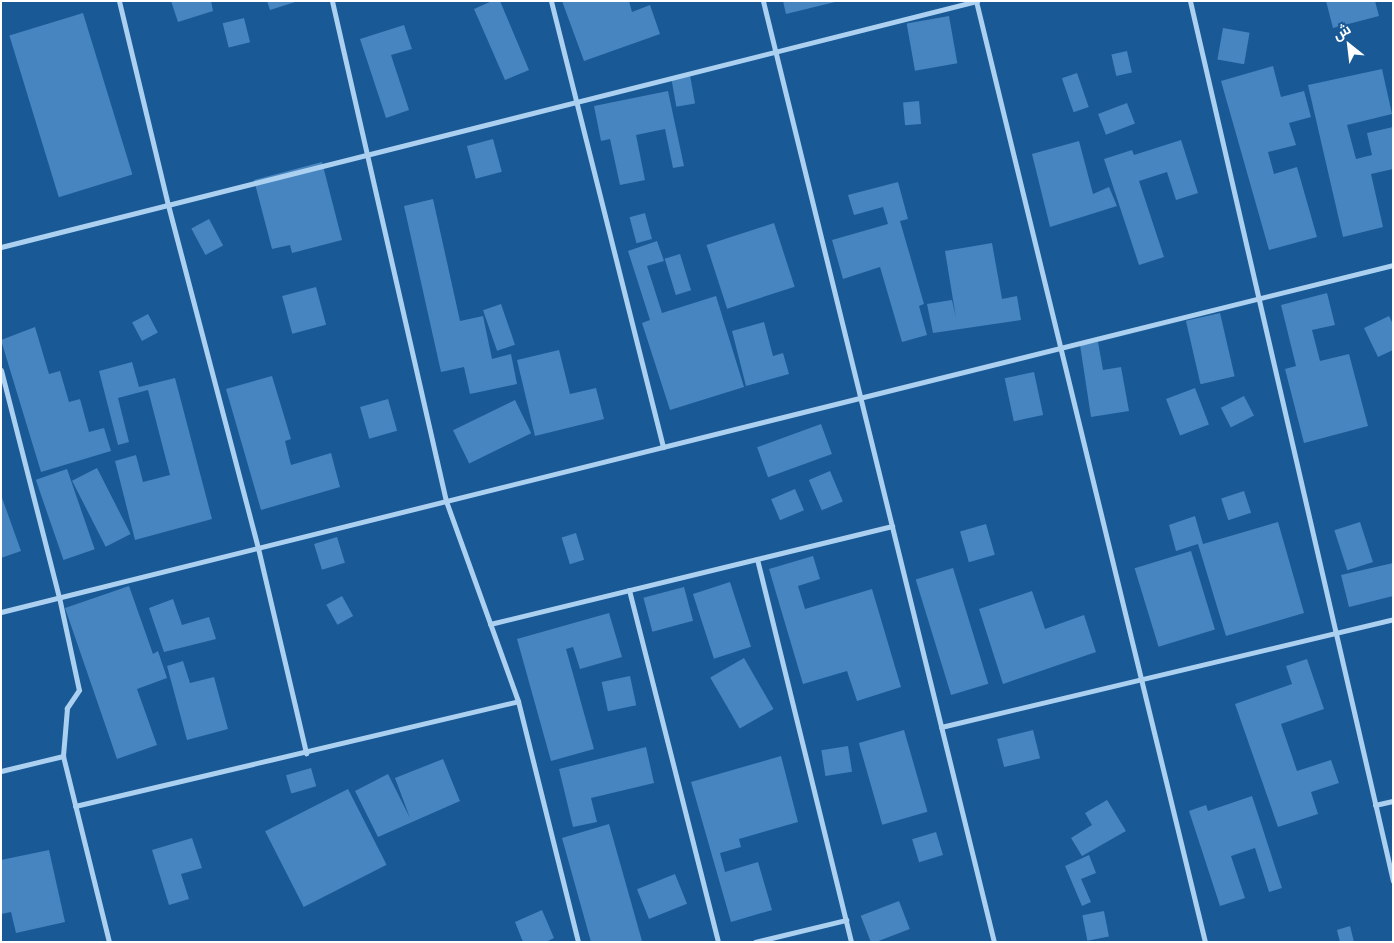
<!DOCTYPE html>
<meta charset="utf-8">
<style>
body{margin:0}
#map{position:relative;width:1394px;height:943px;overflow:hidden;background:#195996;font-family:"PT Sans",Cairo,sans-serif}
div>[style]{position:absolute}
.building>*{inset:0;background:#4685bf;transform-origin:0 0}
.street>*{height:5px;margin:-2.5px;padding:0 2.5px;transform-origin:2.5px;border-radius:2.5px;background:#acd0f0}
span{translate:-50% -50%;white-space:nowrap;text-align:center;line-height:1.15;-webkit-text-stroke:4.5px #195996;paint-order:stroke}
.frame{position:absolute;inset:0;border:2px solid #fff;pointer-events:none}
.north{position:absolute;left:1324px;top:20px;width:50px;height:50px;-webkit-text-stroke:4px #195996;paint-order:stroke;rotate:331deg;font-size:14px;font-weight:700;line-height:20px;text-align:center;color:#fff}
.north::after{content:'';display:block;margin:auto;width:18px;height:22px;background:#fff;clip-path:polygon(50% 0,100% 100%,50% 72%,0 100%)}
</style>
<div id="map">
<div class="building">
<div style="clip-path:polygon(171px 1px,211px 1px,213px 11px,178px 22px)"></div>
<div style="clip-path:polygon(267px 1px,295px 1px,295px 2px,270px 10px)"></div>
<div style="clip-path:polygon(492px 1px,500px 1px,529px 70px,505px 80px,474px 9px)"></div>
<div style="clip-path:polygon(562px 1px,629px 1px,632px 12px,650px 5px,660px 34px,584px 61px)"></div>
<div style="clip-path:polygon(783px 1px,835px 1px,835px 2px,786px 14px)"></div>
<div style="clip-path:polygon(1326px 1px,1375px 1px,1379px 16px,1333px 28px)"></div>
<div style="left:83px;top:13px;width:169px;height:77px;rotate:73deg"></div>
<div style="left:949px;top:16px;width:48px;height:43px;rotate:80deg"></div>
<div style="left:244px;top:18px;width:25px;height:22px;rotate:76deg"></div>
<div style="clip-path:polygon(404px 25px,412px 49px,391px 55px,409px 110px,386px 118px,360px 39px)"></div>
<div style="left:1223px;top:28px;width:27px;height:32px;rotate:10deg"></div>
<div style="left:1127px;top:51px;width:22px;height:16px;rotate:77deg"></div>
<div style="clip-path:polygon(1273px 66px,1281px 97px,1304px 91px,1311px 117px,1289px 123px,1296px 145px,1268px 152px,1274px 174px,1297px 167px,1317px 237px,1269px 250px,1221px 81px)"></div>
<div style="clip-path:polygon(1382px 69px,1392px 114px,1347px 125px,1356px 159px,1372px 155px,1367px 133px,1393px 127px,1393px 169px,1371px 174px,1383px 227px,1343px 237px,1308px 85px)"></div>
<div style="left:1077px;top:73px;width:36px;height:16px;rotate:71deg"></div>
<div style="left:690px;top:75px;width:29px;height:19px;rotate:80deg"></div>
<div style="clip-path:polygon(668px 91px,684px 166px,673px 168px,665px 129px,636px 135px,645px 180px,620px 185px,610px 139px,601px 141px,594px 106px)"></div>
<div style="left:919px;top:101px;width:23px;height:16px;rotate:85deg"></div>
<div style="left:1127px;top:103px;width:22px;height:31px;rotate:69deg"></div>
<div style="left:493px;top:139px;width:34px;height:27px;rotate:75deg"></div>
<div style="clip-path:polygon(1181px 140px,1198px 193px,1176px 200px,1167px 172px,1139px 181px,1164px 257px,1139px 265px,1104px 159px,1132px 150px,1134px 155px)"></div>
<div style="clip-path:polygon(1079px 141px,1093px 194px,1109px 187px,1117px 206px,1050px 227px,1032px 154px)"></div>
<div style="clip-path:polygon(322px 162px,342px 240px,292px 253px,290px 245px,272px 249px,254px 180px)"></div>
<div style="clip-path:polygon(898px 182px,908px 219px,900px 221px,924px 304px,919px 306px,927px 335px,902px 342px,880px 267px,843px 279px,832px 240px,888px 224px,883px 207px,854px 215px,848px 195px)"></div>
<div style="clip-path:polygon(433px 199px,460px 321px,483px 316px,492px 359px,511px 354px,517px 384px,470px 394px,464px 367px,441px 372px,404px 206px)"></div>
<div style="left:645px;top:213px;width:27px;height:16px;rotate:75deg"></div>
<div style="left:209px;top:219px;width:30px;height:20px;rotate:62deg"></div>
<div style="left:774px;top:223px;width:67px;height:71px;rotate:72deg"></div>
<div style="clip-path:polygon(657px 241px,664px 261px,647px 266px,662px 313px,716px 296px,744px 387px,670px 410px,642px 323px,650px 320px,628px 251px)"></div>
<div style="clip-path:polygon(992px 243px,1002px 299px,1017px 296px,1021px 320px,933px 333px,927px 304px,952px 300px,956px 318px,945px 251px)"></div>
<div style="left:680px;top:254px;width:38px;height:16px;rotate:73deg"></div>
<div style="left:316px;top:287px;width:39px;height:35px;rotate:75deg"></div>
<div style="clip-path:polygon(1327px 293px,1335px 325px,1312px 330px,1320px 361px,1349px 354px,1368px 426px,1304px 443px,1285px 369px,1296px 366px,1281px 305px)"></div>
<div style="left:501px;top:304px;width:43px;height:19px;rotate:71deg"></div>
<div style="left:1220px;top:313px;width:65px;height:35px;rotate:77deg"></div>
<div style="left:148px;top:314px;width:21px;height:18px;rotate:62deg"></div>
<div style="clip-path:polygon(1389px 316px,1393px 324px,1393px 350px,1378px 357px,1364px 328px)"></div>
<div style="clip-path:polygon(764px 322px,773px 356px,783px 353px,789px 374px,746px 386px,732px 331px)"></div>
<div style="clip-path:polygon(35px 327px,49px 374px,60px 371px,69px 402px,80px 399px,89px 432px,104px 428px,111px 451px,41px 472px,1px 340px)"></div>
<div style="clip-path:polygon(1098px 342px,1103px 370px,1121px 367px,1129px 411px,1091px 417px,1080px 345px)"></div>
<div style="clip-path:polygon(559px 350px,570px 394px,596px 388px,604px 419px,535px 436px,517px 360px)"></div>
<div style="clip-path:polygon(132px 362px,139px 387px,175px 378px,212px 519px,135px 540px,115px 461px,136px 455px,143px 482px,170px 475px,148px 390px,118px 398px,129px 442px,118px 445px,99px 371px)"></div>
<div style="left:1034px;top:372px;width:44px;height:30px;rotate:78deg"></div>
<div style="clip-path:polygon(272px 376px,291px 439px,285px 441px,291px 465px,331px 453px,340px 487px,261px 510px,226px 389px)"></div>
<div style="left:1195px;top:388px;width:39px;height:31px;rotate:69deg"></div>
<div style="left:1244px;top:396px;width:22px;height:26px;rotate:63deg"></div>
<div style="left:388px;top:399px;width:33px;height:29px;rotate:74deg"></div>
<div style="left:515px;top:400px;width:37px;height:69px;rotate:64deg"></div>
<div style="left:821px;top:424px;width:32px;height:68px;rotate:70deg"></div>
<div style="left:97px;top:468px;width:74px;height:28px;rotate:63deg"></div>
<div style="left:67px;top:469px;width:85px;height:33px;rotate:71deg"></div>
<div style="left:830px;top:471px;width:33px;height:23px;rotate:67deg"></div>
<div style="left:795px;top:489px;width:23px;height:26px;rotate:67deg"></div>
<div style="left:1244px;top:491px;width:23px;height:24px;rotate:72deg"></div>
<div style="clip-path:polygon(1px 495px,21px 551px,1px 558px)"></div>
<div style="clip-path:polygon(1195px 516px,1203px 544px,1278px 522px,1304px 613px,1226px 636px,1198px 544px,1176px 551px,1169px 525px)"></div>
<div style="left:1360px;top:522px;width:42px;height:27px;rotate:72deg"></div>
<div style="left:986px;top:524px;width:32px;height:27px;rotate:74deg"></div>
<div style="left:576px;top:533px;width:28px;height:15px;rotate:73deg"></div>
<div style="left:337px;top:537px;width:27px;height:24px;rotate:73deg"></div>
<div style="left:1191px;top:551px;width:82px;height:59px;rotate:73deg"></div>
<div style="clip-path:polygon(813px 556px,820px 579px,798px 586px,805px 609px,872px 589px,901px 687px,857px 701px,847px 671px,803px 684px,769px 569px)"></div>
<div style="clip-path:polygon(1393px 563px,1393px 596px,1349px 607px,1341px 575px)"></div>
<div style="left:953px;top:568px;width:121px;height:39px;rotate:73deg"></div>
<div style="left:730px;top:582px;width:68px;height:39px;rotate:72deg"></div>
<div style="clip-path:polygon(129px 586px,153px 654px,158px 651px,167px 678px,137px 689px,157px 745px,117px 759px,65px 608px)"></div>
<div style="left:684px;top:587px;width:35px;height:42px;rotate:75deg"></div>
<div style="clip-path:polygon(1032px 591px,1045px 629px,1084px 615px,1096px 652px,1003px 684px,979px 609px)"></div>
<div style="left:342px;top:596px;width:23px;height:18px;rotate:61deg"></div>
<div style="clip-path:polygon(173px 599px,182px 625px,209px 617px,216px 639px,164px 652px,149px 608px)"></div>
<div style="clip-path:polygon(609px 613px,622px 657px,580px 669px,573px 647px,566px 649px,594px 749px,551px 761px,517px 639px)"></div>
<div style="left:744px;top:658px;width:59px;height:39px;rotate:60deg"></div>
<div style="clip-path:polygon(1307px 659px,1324px 709px,1281px 724px,1297px 771px,1331px 760px,1339px 783px,1311px 792px,1318px 814px,1278px 827px,1235px 704px,1292px 684px,1286px 666px)"></div>
<div style="clip-path:polygon(183px 661px,190px 683px,214px 677px,228px 729px,187px 740px,167px 666px)"></div>
<div style="left:630px;top:676px;width:30px;height:29px;rotate:78deg"></div>
<div style="left:904px;top:730px;width:85px;height:47px;rotate:74deg"></div>
<div style="left:1033px;top:730px;width:29px;height:37px;rotate:76deg"></div>
<div style="left:848px;top:746px;width:26px;height:27px;rotate:81deg"></div>
<div style="clip-path:polygon(646px 747px,654px 783px,591px 798px,597px 822px,573px 827px,559px 769px)"></div>
<div style="clip-path:polygon(781px 756px,798px 822px,739px 839px,741px 847px,720px 853px,725px 872px,758px 862px,772px 910px,731px 922px,691px 782px)"></div>
<div style="clip-path:polygon(443px 759px,460px 801px,378px 837px,355px 791px,388px 774px,410px 818px,395px 778px)"></div>
<div style="left:311px;top:768px;width:19px;height:26px;rotate:74deg"></div>
<div style="left:348px;top:789px;width:85px;height:93px;rotate:63deg"></div>
<div style="clip-path:polygon(1252px 796px,1282px 888px,1269px 892px,1255px 848px,1231px 856px,1245px 898px,1220px 906px,1189px 811px,1206px 805px,1208px 811px)"></div>
<div style="clip-path:polygon(1107px 800px,1126px 831px,1082px 856px,1071px 838px,1092px 825px,1085px 813px)"></div>
<div style="clip-path:polygon(609px 824px,642px 941px,639px 942px,591px 942px,562px 838px)"></div>
<div style="left:936px;top:832px;width:24px;height:25px;rotate:73deg"></div>
<div style="clip-path:polygon(192px 838px,202px 868px,181px 874px,189px 899px,169px 905px,152px 850px)"></div>
<div style="clip-path:polygon(49px 850px,65px 922px,16px 933px,11px 912px,1px 914px,1px 860px)"></div>
<div style="clip-path:polygon(1089px 855px,1096px 873px,1081px 879px,1091px 902px,1082px 906px,1065px 866px)"></div>
<div style="left:675px;top:874px;width:32px;height:41px;rotate:68deg"></div>
<div style="left:899px;top:901px;width:30px;height:41px;rotate:69deg"></div>
<div style="clip-path:polygon(542px 910px,554px 938px,546px 942px,523px 942px,515px 922px)"></div>
<div style="left:1104px;top:911px;width:26px;height:22px;rotate:79deg"></div>
<div style="clip-path:polygon(1350px 926px,1354px 942px,1340px 942px,1337px 930px)"></div>
</div>
<div class="street">
<div style="left:119px;top:1px;width:210px;rotate:76.5deg"></div>
<div style="left:168px;top:205px;width:355px;rotate:75.3deg"></div>
<div style="left:258px;top:548px;width:211px;rotate:76.8deg"></div>
<div style="left:332px;top:1px;width:513px;rotate:77.16deg"></div>
<div style="left:446px;top:501px;width:213px;rotate:70.2deg"></div>
<div style="left:518px;top:701px;width:248px;rotate:76deg"></div>
<div style="left:551px;top:1px;width:460px;rotate:75.9deg"></div>
<div style="left:763px;top:1px;width:969px;rotate:76.21deg"></div>
<div style="left:976px;top:1px;width:968px;rotate:76.32deg"></div>
<div style="left:1190px;top:1px;width:903px;rotate:77.01deg"></div>
<div style="left:1px;top:247px;width:1007px;rotate:-14.15deg"></div>
<div style="left:1px;top:370px;width:234px;rotate:75.7deg"></div>
<div style="left:59px;top:597px;width:95px;rotate:77.9deg"></div>
<div style="left:79px;top:690px;width:22px;rotate:124deg"></div>
<div style="left:67px;top:708px;width:48px;rotate:94.8deg"></div>
<div style="left:63px;top:756px;width:192px;rotate:76.1deg"></div>
<div style="left:757px;top:559px;width:394px;rotate:76.2deg"></div>
<div style="left:629px;top:590px;width:363px;rotate:75.8deg"></div>
<div style="left:1px;top:612px;width:1435px;rotate:-14deg"></div>
<div style="left:490px;top:624px;width:414px;rotate:-13.7deg"></div>
<div style="left:941px;top:727px;width:465px;rotate:-13.4deg"></div>
<div style="left:1px;top:771px;width:64px;rotate:-13.6deg"></div>
<div style="left:1375px;top:805px;width:18px;rotate:-13deg"></div>
<div style="left:75px;top:806px;width:455px;rotate:-13.3deg"></div>
<div style="left:755px;top:942px;width:94px;rotate:-13.6deg"></div>
</div>
<div class="frame"></div>
<div class="north">ش</div>
</div>
